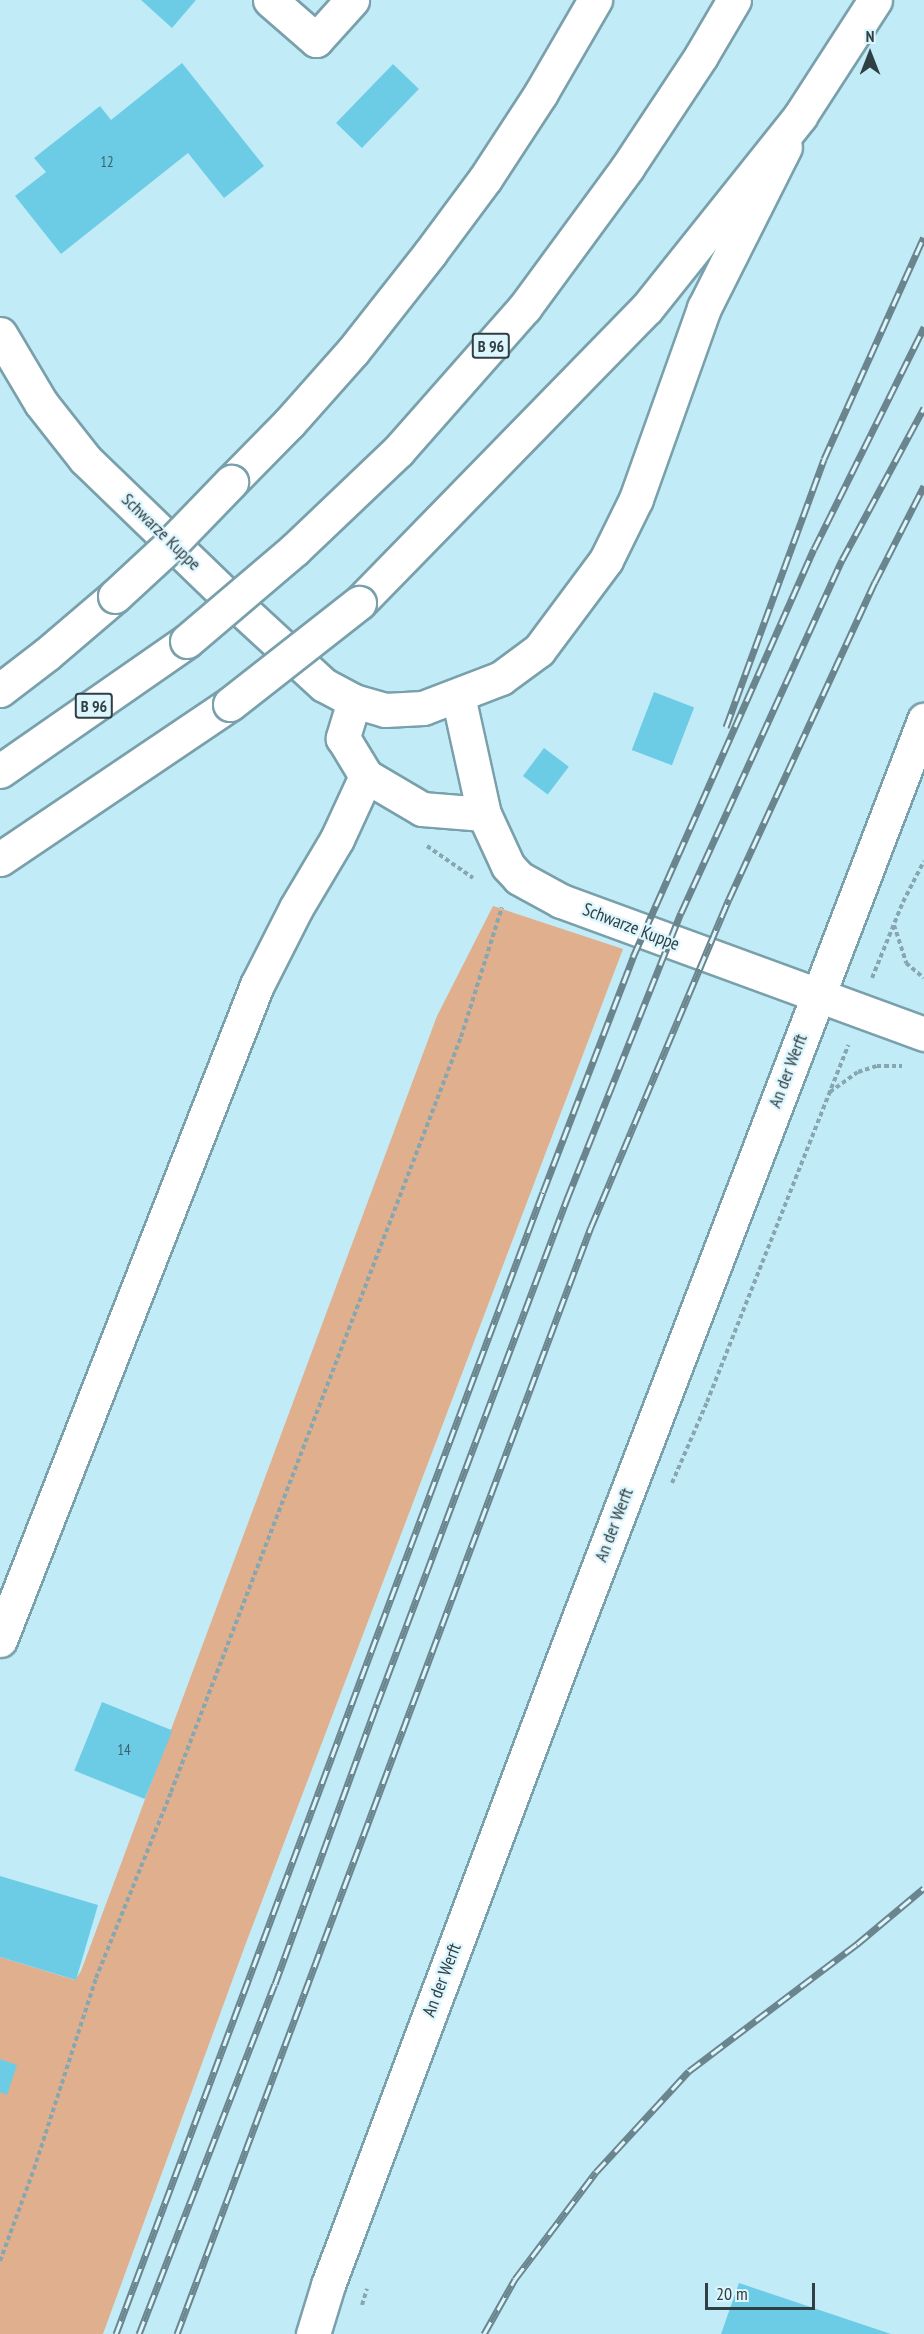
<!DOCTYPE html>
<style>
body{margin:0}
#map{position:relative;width:924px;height:2334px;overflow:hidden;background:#c2ebf8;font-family:"PT Sans Narrow",sans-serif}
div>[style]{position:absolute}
.green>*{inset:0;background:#e0af8e}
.building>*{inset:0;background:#6ccce6;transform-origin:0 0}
.path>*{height:4px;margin-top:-2px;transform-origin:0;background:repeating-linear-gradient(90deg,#87a6b0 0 4.5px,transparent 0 7.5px)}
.roads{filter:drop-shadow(2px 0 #79a0ab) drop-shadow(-2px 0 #79a0ab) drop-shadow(0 2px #79a0ab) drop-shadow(0 -2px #79a0ab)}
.minor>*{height:33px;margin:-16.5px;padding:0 16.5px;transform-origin:16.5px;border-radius:16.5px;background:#fff}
.major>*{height:33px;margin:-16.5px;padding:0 16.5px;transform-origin:16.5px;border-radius:16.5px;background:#fff}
.highway>*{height:33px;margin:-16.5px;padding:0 16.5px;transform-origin:16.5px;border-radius:16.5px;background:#fff}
.rail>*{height:7px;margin-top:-3.5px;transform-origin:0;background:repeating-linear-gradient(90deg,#ddf5fd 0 14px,#6a858d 0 28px);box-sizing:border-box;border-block:2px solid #6a858d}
.bridges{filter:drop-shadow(2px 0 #79a0ab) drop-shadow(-2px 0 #79a0ab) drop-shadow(0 2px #79a0ab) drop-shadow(0 -2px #79a0ab)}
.major-bridge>*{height:33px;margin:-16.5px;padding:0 16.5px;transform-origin:16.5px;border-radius:16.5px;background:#fff}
.highway-bridge>*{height:33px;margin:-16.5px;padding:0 16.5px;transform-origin:16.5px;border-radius:16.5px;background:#fff}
span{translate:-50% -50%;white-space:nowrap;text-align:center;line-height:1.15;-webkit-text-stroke:4.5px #ddf5fd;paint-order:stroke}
.number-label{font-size:15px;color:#3e626c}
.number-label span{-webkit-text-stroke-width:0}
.shield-label span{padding:2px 4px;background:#ddf5fd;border:2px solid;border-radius:4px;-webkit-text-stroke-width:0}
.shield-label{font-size:16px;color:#2f3f44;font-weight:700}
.street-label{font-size:18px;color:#2f3f44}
.north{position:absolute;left:840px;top:24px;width:60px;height:60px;-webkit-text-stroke:4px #ddf5fd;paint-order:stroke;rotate:0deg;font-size:16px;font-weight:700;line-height:24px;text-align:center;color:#2f3f44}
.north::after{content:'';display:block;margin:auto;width:21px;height:27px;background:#2f3f44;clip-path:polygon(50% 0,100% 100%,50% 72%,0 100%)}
.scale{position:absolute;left:705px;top:2283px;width:110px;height:27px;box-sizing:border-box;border:3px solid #2f3f44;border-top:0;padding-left:8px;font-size:18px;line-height:21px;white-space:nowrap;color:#2f3f44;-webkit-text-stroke:4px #ddf5fd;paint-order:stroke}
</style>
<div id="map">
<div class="green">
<div style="clip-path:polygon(493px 906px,623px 949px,246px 1943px,103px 2334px,0 2334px,0 1957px,75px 1980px,81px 1971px,437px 1016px)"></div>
</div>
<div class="building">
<div style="clip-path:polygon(141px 0,196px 0,172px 28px)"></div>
<div style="clip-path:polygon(182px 63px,264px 166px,224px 198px,188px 153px,61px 254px,15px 196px,46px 172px,34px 158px,100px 106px,111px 120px)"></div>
<div style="left:393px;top:64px;width:36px;height:82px;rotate:44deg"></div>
<div style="left:654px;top:692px;width:43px;height:62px;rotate:21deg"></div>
<div style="left:544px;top:748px;width:31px;height:35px;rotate:37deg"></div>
<div style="left:102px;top:1702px;width:76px;height:74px;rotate:22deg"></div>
<div style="clip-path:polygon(0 1876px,98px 1905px,76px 1980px,0 1957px)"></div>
<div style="clip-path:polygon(0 2059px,17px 2065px,7px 2095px,0 2092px)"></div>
<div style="clip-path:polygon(739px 2283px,891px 2334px,721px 2334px)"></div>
</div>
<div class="path">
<div style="left:427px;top:846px;width:56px;rotate:34.8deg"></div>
<div style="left:894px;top:925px;width:40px;rotate:72deg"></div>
<div style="left:906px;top:963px;width:23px;rotate:40deg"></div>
<div style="left:872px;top:978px;width:82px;rotate:-67.8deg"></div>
<div style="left:903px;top:902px;width:46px;rotate:-62.9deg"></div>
<div style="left:830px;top:1092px;width:34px;rotate:-36deg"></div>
<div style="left:858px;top:1072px;width:20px;rotate:-18deg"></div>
<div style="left:877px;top:1066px;width:25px"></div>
<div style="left:672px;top:1483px;width:88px;rotate:-66.6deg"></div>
<div style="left:707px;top:1402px;width:384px;rotate:-68.4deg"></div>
<div style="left:0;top:2261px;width:98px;rotate:-69.7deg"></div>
<div style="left:34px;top:2169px;width:201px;rotate:-72deg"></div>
<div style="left:96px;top:1978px;width:201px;rotate:-68deg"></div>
<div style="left:171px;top:1792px;width:809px;rotate:-68.99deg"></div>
<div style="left:461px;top:1037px;width:136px;rotate:-72.5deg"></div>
<div style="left:362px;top:2305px;width:17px;rotate:-73deg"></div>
</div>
<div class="roads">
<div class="minor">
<div style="left:270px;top:0;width:61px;rotate:41deg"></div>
<div style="left:316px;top:40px;width:54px;rotate:-48deg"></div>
<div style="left:0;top:334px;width:80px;rotate:59.3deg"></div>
<div style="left:41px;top:403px;width:71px;rotate:51.8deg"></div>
<div style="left:85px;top:459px;width:196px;rotate:44deg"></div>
<div style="left:226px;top:595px;width:133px;rotate:42.6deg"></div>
<div style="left:324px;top:685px;width:34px;rotate:28deg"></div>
<div style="left:354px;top:701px;width:32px;rotate:16deg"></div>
<div style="left:385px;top:710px;width:38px;rotate:-3deg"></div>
<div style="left:423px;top:708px;width:84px;rotate:-21deg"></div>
<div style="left:501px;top:678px;width:47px;rotate:-36.4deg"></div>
<div style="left:539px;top:650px;width:112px;rotate:-53.3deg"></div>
<div style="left:606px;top:560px;width:68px;rotate:-63.8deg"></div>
<div style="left:636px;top:499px;width:203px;rotate:-70.4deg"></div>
<div style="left:704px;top:308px;width:180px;rotate:-63.3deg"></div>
<div style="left:458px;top:696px;width:121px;rotate:77.6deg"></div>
<div style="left:484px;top:814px;width:57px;rotate:65.2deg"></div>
<div style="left:508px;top:866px;width:16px;rotate:47deg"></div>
<div style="left:519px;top:878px;width:48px;rotate:28.7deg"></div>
<div style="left:561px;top:901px;width:387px;rotate:20.1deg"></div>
<div style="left:354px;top:701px;width:39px;rotate:107deg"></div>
<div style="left:343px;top:738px;width:44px;rotate:58.8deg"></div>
<div style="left:366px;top:776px;width:65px;rotate:30.5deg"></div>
<div style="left:422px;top:809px;width:62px;rotate:4.6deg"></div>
<div style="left:0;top:1640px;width:704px;rotate:-68.58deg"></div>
<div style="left:257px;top:985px;width:86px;rotate:-63.1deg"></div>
<div style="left:296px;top:908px;width:80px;rotate:-59.3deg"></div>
<div style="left:337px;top:839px;width:69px;rotate:-65.3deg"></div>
<div style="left:313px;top:2334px;width:51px;rotate:-73deg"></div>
<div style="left:328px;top:2285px;width:660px;rotate:-69.42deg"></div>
<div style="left:560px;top:1667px;width:1015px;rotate:-68.97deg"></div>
</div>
<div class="major">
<div style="left:231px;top:482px;width:83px;rotate:-45.5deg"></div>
<div style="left:289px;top:423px;width:96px;rotate:-48.4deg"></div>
<div style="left:353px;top:351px;width:125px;rotate:-51.8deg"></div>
<div style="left:430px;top:253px;width:92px;rotate:-53.4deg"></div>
<div style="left:485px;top:179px;width:103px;rotate:-56.9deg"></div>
<div style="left:541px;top:93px;width:108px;rotate:-59.9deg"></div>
<div style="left:359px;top:603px;width:412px;rotate:-45.7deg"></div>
<div style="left:647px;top:308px;width:246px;rotate:-51.4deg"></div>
<div style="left:800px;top:116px;width:138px;rotate:-57.1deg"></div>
<div style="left:0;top:690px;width:59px;rotate:-37.5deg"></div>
<div style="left:47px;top:654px;width:89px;rotate:-40.5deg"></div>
<div style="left:0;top:859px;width:277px;rotate:-34deg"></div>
</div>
<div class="highway">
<div style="left:0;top:771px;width:228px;rotate:-34.8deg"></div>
</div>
</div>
<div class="rail">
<div style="left:726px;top:727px;width:285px;rotate:-69.9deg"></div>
<div style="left:824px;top:459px;width:243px;rotate:-65.8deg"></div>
<div style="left:116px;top:2334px;width:1219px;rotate:-69.5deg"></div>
<div style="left:543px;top:1192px;width:252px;rotate:-69deg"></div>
<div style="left:633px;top:957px;width:446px;rotate:-66.1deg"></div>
<div style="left:814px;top:549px;width:248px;rotate:-63.6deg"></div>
<div style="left:139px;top:2334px;width:375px;rotate:-68.8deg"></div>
<div style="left:275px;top:1984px;width:298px;rotate:-70deg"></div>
<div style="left:377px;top:1704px;width:540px;rotate:-69.38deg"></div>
<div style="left:567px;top:1199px;width:308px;rotate:-68.3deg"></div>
<div style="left:681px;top:913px;width:388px;rotate:-65.5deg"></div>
<div style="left:842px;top:560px;width:173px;rotate:-61.7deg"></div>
<div style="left:177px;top:2334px;width:1182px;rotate:-69.5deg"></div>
<div style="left:591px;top:1227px;width:356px;rotate:-67.2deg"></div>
<div style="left:729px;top:899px;width:349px;rotate:-65.3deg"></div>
<div style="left:875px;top:582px;width:108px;rotate:-63deg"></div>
<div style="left:484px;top:2334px;width:63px;rotate:-60.6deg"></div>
<div style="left:515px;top:2279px;width:134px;rotate:-52.9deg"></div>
<div style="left:596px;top:2172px;width:137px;rotate:-47.4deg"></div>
<div style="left:689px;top:2071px;width:211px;rotate:-37.1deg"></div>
<div style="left:857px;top:1944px;width:87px;rotate:-39.9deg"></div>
</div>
<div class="bridges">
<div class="major-bridge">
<div style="left:115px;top:596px;width:75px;rotate:-42.8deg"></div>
<div style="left:170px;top:545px;width:88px;rotate:-45.9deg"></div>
<div style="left:230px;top:704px;width:164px;rotate:-38.1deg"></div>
</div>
<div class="highway-bridge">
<div style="left:187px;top:641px;width:142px;rotate:-40.4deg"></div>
<div style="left:295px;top:549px;width:142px;rotate:-43.6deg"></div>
<div style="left:398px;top:451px;width:192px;rotate:-48.6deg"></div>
<div style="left:525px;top:307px;width:172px;rotate:-53.7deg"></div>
<div style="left:627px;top:168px;width:134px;rotate:-56.5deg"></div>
<div style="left:701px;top:56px;width:65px;rotate:-59.5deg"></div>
</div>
</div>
<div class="number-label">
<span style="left:107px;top:162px">12</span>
<span style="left:124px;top:1750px">14</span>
</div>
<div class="shield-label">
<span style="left:491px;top:346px">B 96</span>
<span style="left:94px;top:706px">B 96</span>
</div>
<div class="street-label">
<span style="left:161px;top:532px;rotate:44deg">Schwarze Kuppe</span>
<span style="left:631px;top:927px;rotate:21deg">Schwarze Kuppe</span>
<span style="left:788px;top:1071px;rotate:-69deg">An der Werft</span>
<span style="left:614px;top:1525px;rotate:-69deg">An der Werft</span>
<span style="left:442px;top:1980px;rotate:-69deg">An der Werft</span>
</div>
<div class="north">N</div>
<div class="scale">20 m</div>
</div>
